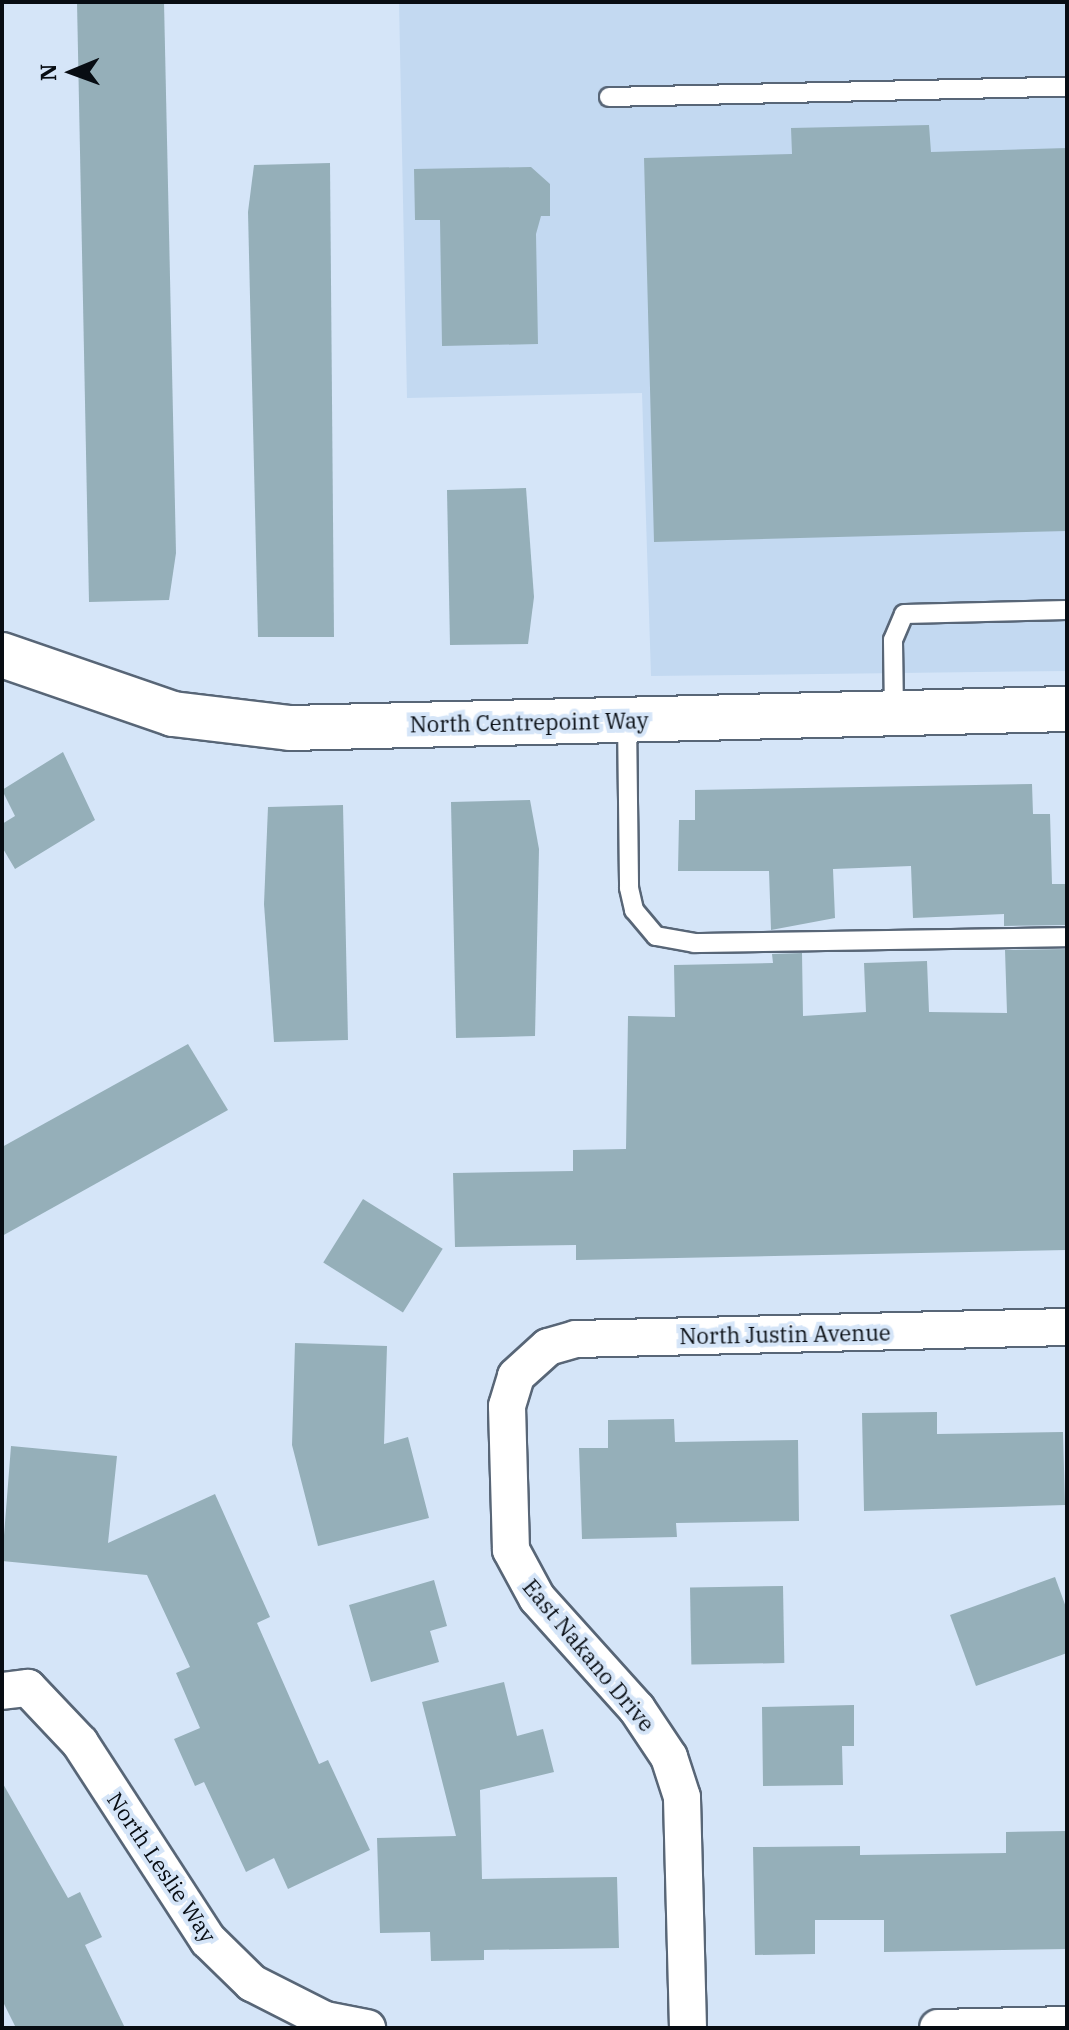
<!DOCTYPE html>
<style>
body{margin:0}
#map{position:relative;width:1069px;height:2030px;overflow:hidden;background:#d5e5f8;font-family:"IBM Plex Serif",serif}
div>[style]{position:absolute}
.built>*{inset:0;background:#c3d9f1}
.building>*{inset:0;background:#95afb9;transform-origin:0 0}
.roads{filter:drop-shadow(2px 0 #586677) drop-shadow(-2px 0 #586677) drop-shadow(0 2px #586677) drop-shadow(0 -2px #586677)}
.service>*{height:18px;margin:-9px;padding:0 9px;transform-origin:9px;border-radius:9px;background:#fff}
.minor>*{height:36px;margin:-18px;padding:0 18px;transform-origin:18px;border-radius:18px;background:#fff}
.tertiary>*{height:44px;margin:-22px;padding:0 22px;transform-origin:22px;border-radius:22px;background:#fff}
span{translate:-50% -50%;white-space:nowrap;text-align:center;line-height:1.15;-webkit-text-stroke:8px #d5e5f8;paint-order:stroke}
.street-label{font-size:22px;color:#080d13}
.frame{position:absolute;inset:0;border:4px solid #080d13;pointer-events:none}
.north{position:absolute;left:32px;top:32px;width:80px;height:80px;-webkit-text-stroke:6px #d5e5f8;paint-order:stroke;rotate:269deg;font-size:22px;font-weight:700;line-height:32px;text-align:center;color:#080d13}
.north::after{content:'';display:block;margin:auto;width:28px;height:36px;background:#080d13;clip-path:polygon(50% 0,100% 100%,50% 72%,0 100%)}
</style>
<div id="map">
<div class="built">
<div style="clip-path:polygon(399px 2px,1067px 2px,1067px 671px,651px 676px,642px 393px,407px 398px)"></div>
</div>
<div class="building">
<div style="clip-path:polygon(77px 2px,164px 2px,176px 553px,169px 600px,89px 602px)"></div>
<div style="clip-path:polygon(929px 125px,931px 152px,1067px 148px,1067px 531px,654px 542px,644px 158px,792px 154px,791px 128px)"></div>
<div style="clip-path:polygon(330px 163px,334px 637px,258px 637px,248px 212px,254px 165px)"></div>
<div style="clip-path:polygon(531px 167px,550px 184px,550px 216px,541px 216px,536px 234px,538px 344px,442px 346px,440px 220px,415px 220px,414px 169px)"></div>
<div style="clip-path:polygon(526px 488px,534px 597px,528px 644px,450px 645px,447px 490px)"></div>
<div style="clip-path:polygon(63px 752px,95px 820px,15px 869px,2px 847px,2px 824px,15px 816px,2px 790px)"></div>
<div style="clip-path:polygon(1032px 784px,1033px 814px,1050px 814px,1052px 884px,1067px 884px,1067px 925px,1004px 926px,1004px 914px,913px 918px,911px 866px,833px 869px,835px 918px,771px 930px,769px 871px,678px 871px,679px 820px,695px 820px,695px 790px)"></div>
<div style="clip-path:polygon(530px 800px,539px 849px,535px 1036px,456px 1038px,451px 802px)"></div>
<div style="clip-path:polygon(343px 805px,348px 1040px,274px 1042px,264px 904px,268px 807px)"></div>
<div style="clip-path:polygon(1067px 949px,1067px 1250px,576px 1260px,576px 1245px,455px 1247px,453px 1173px,573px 1171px,573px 1150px,626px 1149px,628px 1016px,675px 1017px,674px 965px,773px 963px,772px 954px,802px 953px,803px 1016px,866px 1012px,864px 963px,927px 961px,929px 1012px,1007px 1013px,1005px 950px)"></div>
<div style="clip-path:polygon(188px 1044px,228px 1110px,2px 1236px,2px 1147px)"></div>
<div style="left:363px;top:1199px;width:94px;height:75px;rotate:32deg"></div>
<div style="clip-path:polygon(295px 1343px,387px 1346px,384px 1444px,408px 1437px,429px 1518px,318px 1546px,292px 1445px)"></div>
<div style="clip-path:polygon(937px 1412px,937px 1434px,1063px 1432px,1065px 1505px,864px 1511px,862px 1413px)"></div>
<div style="clip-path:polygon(674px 1419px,675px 1442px,798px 1440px,799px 1521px,676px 1523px,677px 1537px,582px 1539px,579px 1448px,608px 1448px,608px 1420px)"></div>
<div style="clip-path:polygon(11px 1446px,117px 1456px,108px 1543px,215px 1494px,270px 1617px,257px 1623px,319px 1764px,328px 1760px,370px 1850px,288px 1889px,274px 1858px,246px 1872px,204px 1782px,195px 1786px,174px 1739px,200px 1728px,176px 1673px,190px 1667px,147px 1575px,2px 1561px)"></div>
<div style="clip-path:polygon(1055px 1577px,1067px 1610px,1067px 1653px,976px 1686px,950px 1615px)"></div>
<div style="clip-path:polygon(434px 1580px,447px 1626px,430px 1631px,439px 1662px,371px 1682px,349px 1605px)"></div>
<div style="left:783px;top:1586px;width:77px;height:93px;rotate:89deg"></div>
<div style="clip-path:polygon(504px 1682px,517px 1736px,543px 1729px,554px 1772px,480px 1790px,482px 1879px,617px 1877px,619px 1948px,484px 1950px,484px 1960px,431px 1961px,430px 1932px,380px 1933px,377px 1838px,456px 1836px,422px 1702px)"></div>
<div style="clip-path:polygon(854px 1705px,854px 1746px,842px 1746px,843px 1785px,763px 1786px,762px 1707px)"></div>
<div style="clip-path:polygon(2px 1782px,68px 1898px,80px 1892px,102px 1937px,85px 1945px,125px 2028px,16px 2028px,2px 2000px)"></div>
<div style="clip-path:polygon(1067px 1831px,1067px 1949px,884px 1952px,884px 1920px,815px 1920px,815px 1954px,755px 1955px,753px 1847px,860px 1846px,860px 1855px,1006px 1853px,1006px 1832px)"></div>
</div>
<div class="roads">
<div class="service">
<div style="left:609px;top:97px;width:458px;rotate:-1.3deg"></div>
<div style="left:894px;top:713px;width:73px;rotate:-90.8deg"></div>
<div style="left:893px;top:640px;width:28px;rotate:-67deg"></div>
<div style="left:904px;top:614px;width:163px;rotate:-1.4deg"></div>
<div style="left:627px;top:719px;width:169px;rotate:89.3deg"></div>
<div style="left:629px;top:888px;width:23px;rotate:77deg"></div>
<div style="left:634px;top:910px;width:34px;rotate:50deg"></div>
<div style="left:656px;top:936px;width:39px;rotate:10deg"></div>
<div style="left:694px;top:943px;width:373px;rotate:-0.9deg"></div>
</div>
<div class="minor">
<div style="left:2px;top:1691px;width:26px;rotate:-7deg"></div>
<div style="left:28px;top:1688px;width:76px;rotate:46.6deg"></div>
<div style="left:80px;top:1743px;width:235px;rotate:57deg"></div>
<div style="left:208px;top:1940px;width:62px;rotate:44.3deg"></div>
<div style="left:252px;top:1983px;width:82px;rotate:26.9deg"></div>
<div style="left:325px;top:2020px;width:43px;rotate:10.8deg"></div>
<div style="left:688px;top:2028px;width:231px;rotate:-91.5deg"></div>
<div style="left:682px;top:1797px;width:42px;rotate:-108deg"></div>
<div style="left:669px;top:1757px;width:58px;rotate:-123.7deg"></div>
<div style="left:637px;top:1709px;width:149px;rotate:-132deg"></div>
<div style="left:537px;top:1598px;width:55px;rotate:-118.4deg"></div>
<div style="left:511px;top:1550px;width:144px;rotate:-91.6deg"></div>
<div style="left:507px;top:1406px;width:31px;rotate:-73deg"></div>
<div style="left:516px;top:1376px;width:43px;rotate:-42.2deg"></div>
<div style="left:548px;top:1347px;width:29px;rotate:-16deg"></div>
<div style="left:576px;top:1339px;width:491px;rotate:-1.4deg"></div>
<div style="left:938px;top:2028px;width:129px;rotate:-1.3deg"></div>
</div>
<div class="tertiary">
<div style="left:2px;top:655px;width:181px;rotate:19deg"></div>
<div style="left:173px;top:714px;width:118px;rotate:6.8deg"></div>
<div style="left:290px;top:728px;width:777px;rotate:-1.4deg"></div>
</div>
</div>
<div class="street-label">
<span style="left:529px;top:722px;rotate:-1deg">North Centrepoint Way</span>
<span style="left:785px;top:1334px;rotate:-1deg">North Justin Avenue</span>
<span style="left:589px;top:1655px;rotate:50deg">East Nakano Drive</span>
<span style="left:162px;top:1867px;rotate:56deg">North Leslie Way</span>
</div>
<div class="frame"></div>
<div class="north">N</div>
</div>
